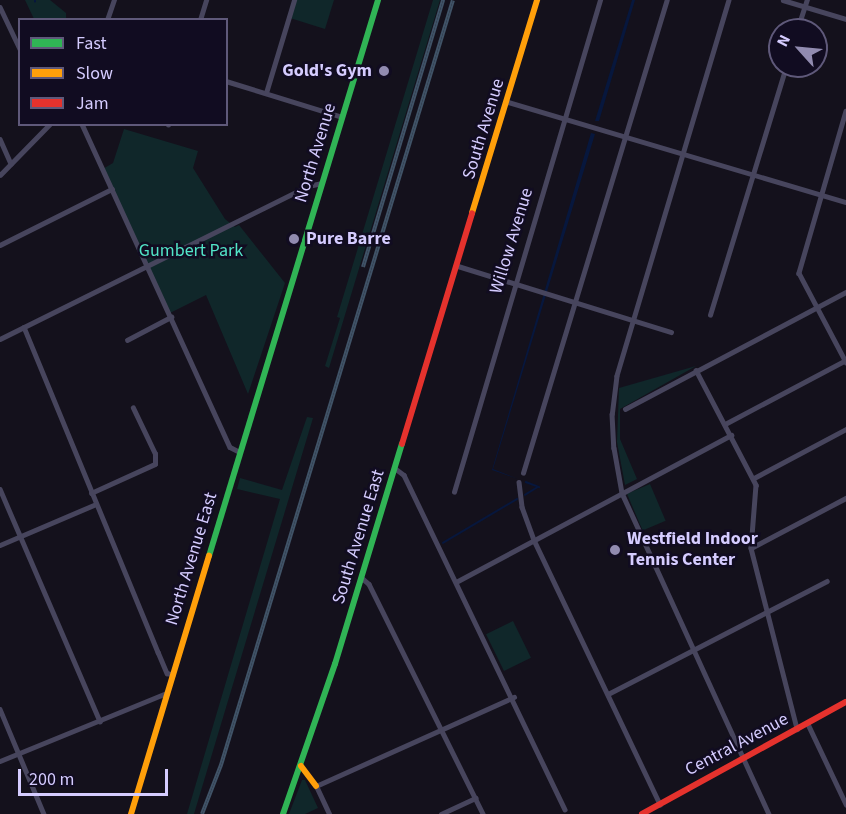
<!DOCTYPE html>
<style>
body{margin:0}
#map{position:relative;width:846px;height:814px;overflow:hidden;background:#14111c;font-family:"Source Sans 3",sans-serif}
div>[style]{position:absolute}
.green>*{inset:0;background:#10272a;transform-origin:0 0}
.water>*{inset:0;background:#07173d}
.stream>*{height:1.5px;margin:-0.75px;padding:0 0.75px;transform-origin:0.75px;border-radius:0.75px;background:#07173d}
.street>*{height:4.5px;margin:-2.25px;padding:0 2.25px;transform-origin:2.25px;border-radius:2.25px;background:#47455d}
.fast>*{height:6px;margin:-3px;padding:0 3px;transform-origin:3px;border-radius:3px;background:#30b455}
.slow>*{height:6px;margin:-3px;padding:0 3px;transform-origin:3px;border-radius:3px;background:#ff9f0a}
.jam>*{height:6px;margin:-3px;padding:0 3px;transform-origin:3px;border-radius:3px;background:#e5322d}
.rail>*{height:4px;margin-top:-2px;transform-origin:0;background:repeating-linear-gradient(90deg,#110c21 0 4.5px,#405367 0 9px);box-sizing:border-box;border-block:2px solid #405367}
.dots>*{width:16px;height:16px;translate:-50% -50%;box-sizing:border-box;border:3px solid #110c21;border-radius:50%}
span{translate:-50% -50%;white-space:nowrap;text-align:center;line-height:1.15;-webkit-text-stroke:5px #110c21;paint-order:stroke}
.poi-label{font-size:18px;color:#d5ccff;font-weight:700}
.right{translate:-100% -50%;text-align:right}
.left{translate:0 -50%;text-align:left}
.street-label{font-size:18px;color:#d5ccff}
.park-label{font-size:18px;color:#52e5c8}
.legend{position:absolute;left:18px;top:18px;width:210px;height:108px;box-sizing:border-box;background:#110c21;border:2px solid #5f597a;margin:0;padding:8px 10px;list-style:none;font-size:18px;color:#d5ccff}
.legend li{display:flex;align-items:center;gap:12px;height:30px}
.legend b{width:30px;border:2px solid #5f597a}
.north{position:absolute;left:768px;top:18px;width:60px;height:60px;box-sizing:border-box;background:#110c21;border:2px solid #5f597a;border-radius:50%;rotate:297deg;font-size:16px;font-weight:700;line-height:24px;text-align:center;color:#d5ccff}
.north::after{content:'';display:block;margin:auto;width:21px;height:27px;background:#918bb0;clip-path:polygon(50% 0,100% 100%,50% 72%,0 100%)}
.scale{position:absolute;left:18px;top:769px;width:150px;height:27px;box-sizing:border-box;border:3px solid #d5ccff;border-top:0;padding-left:8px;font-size:18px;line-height:21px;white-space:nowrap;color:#d5ccff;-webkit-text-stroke:4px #110c21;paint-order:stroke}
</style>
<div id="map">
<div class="green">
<div style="clip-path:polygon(25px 0,50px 0,66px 13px,66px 19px,34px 19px)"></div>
<div style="clip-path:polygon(296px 0,334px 0,325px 29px,290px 18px)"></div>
<div style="clip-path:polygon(433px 0,440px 0,329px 368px,325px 366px,340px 318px,337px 317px)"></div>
<div style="clip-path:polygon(124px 129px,198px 151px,193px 168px,225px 219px,235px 227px,239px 225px,285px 283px,248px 394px,206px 295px,170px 313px,101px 170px,113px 163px)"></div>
<div style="clip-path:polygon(696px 366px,620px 409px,620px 439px,637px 479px,625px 485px,617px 442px,619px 388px)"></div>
<div style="clip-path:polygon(307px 417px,313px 418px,194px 814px,187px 814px,280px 499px,237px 489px,240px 478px,282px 490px)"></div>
<div style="left:650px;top:484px;width:40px;height:25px;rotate:67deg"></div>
<div style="left:513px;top:621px;width:41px;height:30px;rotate:64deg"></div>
<div style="clip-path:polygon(302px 780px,305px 780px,318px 808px,305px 814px,289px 814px)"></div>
</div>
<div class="water">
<div style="clip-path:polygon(632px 0,635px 0,599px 121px,595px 121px)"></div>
<div style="clip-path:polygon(591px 133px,595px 134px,493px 469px,518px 479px,492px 470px)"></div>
</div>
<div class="stream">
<div style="left:35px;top:2px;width:2px;rotate:-90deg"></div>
<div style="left:526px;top:482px;width:14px;rotate:21deg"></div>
<div style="left:525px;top:495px;width:15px;rotate:-32deg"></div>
<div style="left:443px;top:543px;width:86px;rotate:-30.7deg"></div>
</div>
<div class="street">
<div style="left:729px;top:0;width:392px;rotate:106.6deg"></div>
<div style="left:617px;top:376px;width:38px;rotate:97deg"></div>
<div style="left:612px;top:414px;width:34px;rotate:87deg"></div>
<div style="left:614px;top:448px;width:46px;rotate:79.9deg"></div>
<div style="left:622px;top:493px;width:353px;rotate:65.4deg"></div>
<div style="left:783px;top:0;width:66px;rotate:16.8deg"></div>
<div style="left:0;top:7px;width:47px;rotate:64.5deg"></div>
<div style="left:107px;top:20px;width:21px;rotate:-71deg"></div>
<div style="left:200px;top:20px;width:21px;rotate:-73deg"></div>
<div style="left:797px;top:30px;width:32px;rotate:-72deg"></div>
<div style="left:226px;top:81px;width:121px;rotate:17.2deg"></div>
<div style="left:266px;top:93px;width:97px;rotate:-73.2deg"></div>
<div style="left:508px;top:102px;width:352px;rotate:16.5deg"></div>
<div style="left:846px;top:111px;width:169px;rotate:106.2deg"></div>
<div style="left:799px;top:273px;width:101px;rotate:62.2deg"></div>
<div style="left:82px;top:124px;width:355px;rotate:65.4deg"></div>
<div style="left:230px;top:447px;width:11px;rotate:27deg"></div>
<div style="left:168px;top:125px;width:1px;rotate:-90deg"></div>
<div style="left:0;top:139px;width:27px;rotate:66deg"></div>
<div style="left:0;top:175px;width:71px;rotate:-45.6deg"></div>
<div style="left:0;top:245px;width:125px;rotate:-26.6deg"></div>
<div style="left:458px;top:266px;width:223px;rotate:17.2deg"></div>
<div style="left:710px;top:315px;width:260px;rotate:-73deg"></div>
<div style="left:24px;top:327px;width:352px;rotate:67.6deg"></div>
<div style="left:158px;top:652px;width:23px;rotate:67deg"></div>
<div style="left:167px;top:673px;width:6px;rotate:18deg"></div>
<div style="left:0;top:339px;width:344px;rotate:-26.4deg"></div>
<div style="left:308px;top:186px;width:14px;rotate:-12deg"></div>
<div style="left:127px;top:340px;width:50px;rotate:-27.6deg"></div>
<div style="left:696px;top:370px;width:130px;rotate:62.4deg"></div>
<div style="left:756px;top:485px;width:63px;rotate:94.5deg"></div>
<div style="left:751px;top:548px;width:187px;rotate:75.7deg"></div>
<div style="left:625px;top:409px;width:250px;rotate:-27.9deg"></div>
<div style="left:725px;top:424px;width:137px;rotate:-27.9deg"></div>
<div style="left:396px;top:469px;width:10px;rotate:37deg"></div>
<div style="left:404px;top:475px;width:371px;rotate:64.3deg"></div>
<div style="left:523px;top:473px;width:494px;rotate:-73.1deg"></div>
<div style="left:754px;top:478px;width:104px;rotate:-28deg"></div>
<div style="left:519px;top:482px;width:25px;rotate:83deg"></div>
<div style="left:522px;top:507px;width:35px;rotate:70deg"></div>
<div style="left:534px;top:540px;width:293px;rotate:64.5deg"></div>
<div style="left:0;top:489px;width:253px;rotate:66.7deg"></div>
<div style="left:454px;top:492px;width:513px;rotate:-73.47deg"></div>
<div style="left:91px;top:493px;width:70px;rotate:-24.4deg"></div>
<div style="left:155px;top:464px;width:10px;rotate:-90deg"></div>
<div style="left:155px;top:454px;width:51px;rotate:-115.6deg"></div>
<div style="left:0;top:545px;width:104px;rotate:-23.1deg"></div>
<div style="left:751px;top:548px;width:107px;rotate:-27.8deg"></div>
<div style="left:362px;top:578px;width:9px;rotate:41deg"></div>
<div style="left:369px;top:584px;width:257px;rotate:63.6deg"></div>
<div style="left:456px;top:582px;width:312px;rotate:-28.1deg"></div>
<div style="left:608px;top:694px;width:246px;rotate:-27.3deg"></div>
<div style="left:0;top:709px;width:114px;rotate:67.3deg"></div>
<div style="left:808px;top:724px;width:89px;rotate:64.6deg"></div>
<div style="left:0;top:761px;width:180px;rotate:-22.2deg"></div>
<div style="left:329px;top:814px;width:31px;rotate:-115deg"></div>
<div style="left:316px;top:786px;width:217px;rotate:-24.2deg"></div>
<div style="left:441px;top:814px;width:38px;rotate:-25deg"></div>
</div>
<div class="fast">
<div style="left:209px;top:556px;width:581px;rotate:-73.09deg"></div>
<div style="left:283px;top:814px;width:159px;rotate:-70.9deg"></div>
<div style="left:335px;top:664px;width:230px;rotate:-73.1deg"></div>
</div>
<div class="slow">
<div style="left:472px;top:213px;width:223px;rotate:-73deg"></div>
<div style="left:301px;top:766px;width:25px;rotate:53deg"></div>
<div style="left:131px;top:814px;width:270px;rotate:-73.2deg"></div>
</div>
<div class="jam">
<div style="left:402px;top:444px;width:241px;rotate:-73.1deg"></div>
<div style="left:642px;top:814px;width:233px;rotate:-28.8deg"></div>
</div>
<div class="rail">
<div style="left:363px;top:267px;width:279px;rotate:-73.3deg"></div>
<div style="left:202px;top:814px;width:53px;rotate:-68.8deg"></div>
<div style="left:221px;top:765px;width:799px;rotate:-73.13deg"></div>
</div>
<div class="dots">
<div style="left:384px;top:71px;background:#918bb0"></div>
<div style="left:294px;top:239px;background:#918bb0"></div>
<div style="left:615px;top:550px;background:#918bb0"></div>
</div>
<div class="poi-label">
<span class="right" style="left:372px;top:71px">Gold's Gym</span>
<span class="left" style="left:306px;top:239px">Pure Barre</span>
<span class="left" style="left:627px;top:550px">Westfield Indoor<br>Tennis Center</span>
</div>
<div class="street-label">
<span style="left:484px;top:129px;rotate:-73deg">South Avenue</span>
<span style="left:316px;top:153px;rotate:-73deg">North Avenue</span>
<span style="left:512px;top:241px;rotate:-73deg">Willow Avenue</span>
<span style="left:359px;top:537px;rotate:-73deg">South Avenue East</span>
<span style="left:192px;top:559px;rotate:-73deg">North Avenue East</span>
<span style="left:737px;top:745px;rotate:-28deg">Central Avenue</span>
</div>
<div class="park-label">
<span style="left:191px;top:251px">Gumbert Park</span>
</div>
<ul class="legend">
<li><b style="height:8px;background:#30b455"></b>Fast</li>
<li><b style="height:8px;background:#ff9f0a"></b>Slow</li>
<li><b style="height:8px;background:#e5322d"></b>Jam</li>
</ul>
<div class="north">N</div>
<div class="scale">200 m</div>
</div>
